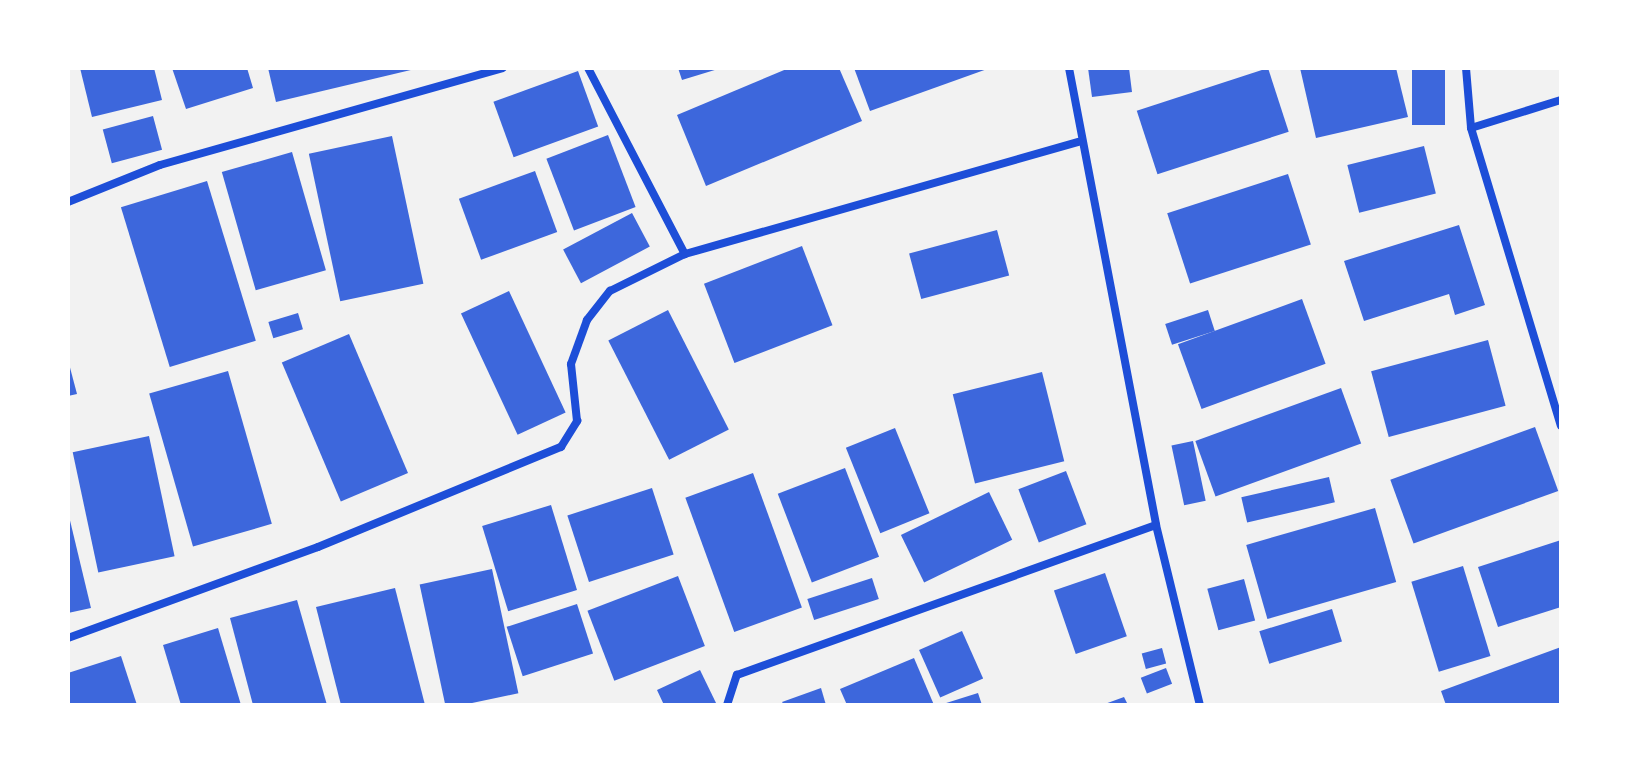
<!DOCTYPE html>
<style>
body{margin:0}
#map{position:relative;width:1629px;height:773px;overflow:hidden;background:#f2f2f2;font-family:"DM Sans",sans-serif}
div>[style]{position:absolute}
.building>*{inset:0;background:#3d67dc;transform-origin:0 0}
.minor>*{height:8px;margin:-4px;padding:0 4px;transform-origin:4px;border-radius:4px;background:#1d4ed8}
span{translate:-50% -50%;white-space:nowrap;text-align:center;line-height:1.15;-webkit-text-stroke:6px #fff;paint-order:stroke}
.frame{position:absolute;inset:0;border:70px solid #fff;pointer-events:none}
</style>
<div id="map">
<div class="building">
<div style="clip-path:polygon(80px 68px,154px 68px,162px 100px,92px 117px)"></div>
<div style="clip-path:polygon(172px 68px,247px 68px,253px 88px,186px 109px)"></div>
<div style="clip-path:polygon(268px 68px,415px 68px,415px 69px,276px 102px)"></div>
<div style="clip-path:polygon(678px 68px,718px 68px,718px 69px,682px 80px)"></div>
<div style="clip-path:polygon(789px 68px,839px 68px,862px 121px,706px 186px,677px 115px)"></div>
<div style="clip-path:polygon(854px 68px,990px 68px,870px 111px)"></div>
<div style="clip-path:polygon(1088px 68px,1129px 68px,1132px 92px,1092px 97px)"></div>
<div style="left:1268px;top:68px;width:67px;height:138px;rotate:72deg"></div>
<div style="clip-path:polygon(1300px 68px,1396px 68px,1408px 117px,1316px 138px)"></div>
<div style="left:1412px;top:68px;width:33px;height:57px"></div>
<div style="left:578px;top:71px;width:59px;height:90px;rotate:70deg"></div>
<div style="left:153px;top:116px;width:35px;height:52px;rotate:75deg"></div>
<div style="left:608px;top:135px;width:77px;height:66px;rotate:69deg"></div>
<div style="left:392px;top:136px;width:151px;height:85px;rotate:78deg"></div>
<div style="left:1424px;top:146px;width:49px;height:79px;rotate:76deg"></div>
<div style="left:292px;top:152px;width:123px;height:73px;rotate:74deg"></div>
<div style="left:535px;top:171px;width:65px;height:81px;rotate:70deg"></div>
<div style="left:1288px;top:174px;width:74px;height:127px;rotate:72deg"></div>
<div style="left:207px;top:181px;width:167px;height:90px;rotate:73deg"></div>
<div style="left:632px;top:213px;width:38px;height:78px;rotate:62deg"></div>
<div style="clip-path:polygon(1459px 225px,1485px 305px,1455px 315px,1449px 294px,1364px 321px,1344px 261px)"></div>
<div style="left:997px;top:230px;width:47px;height:91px;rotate:75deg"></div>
<div style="left:802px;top:246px;width:85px;height:105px;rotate:69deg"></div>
<div style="left:509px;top:291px;width:134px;height:53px;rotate:65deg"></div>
<div style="left:1302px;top:299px;width:69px;height:132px;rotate:70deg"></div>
<div style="left:668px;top:310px;width:134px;height:67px;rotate:63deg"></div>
<div style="left:1208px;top:310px;width:22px;height:45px;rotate:72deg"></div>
<div style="left:298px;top:313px;width:17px;height:31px;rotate:73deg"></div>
<div style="left:349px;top:334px;width:151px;height:73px;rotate:67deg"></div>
<div style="left:1488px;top:340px;width:68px;height:121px;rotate:75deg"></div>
<div style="clip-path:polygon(68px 360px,77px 394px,68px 396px)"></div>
<div style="left:228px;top:371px;width:159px;height:82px;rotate:74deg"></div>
<div style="left:1042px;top:372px;width:92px;height:92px;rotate:76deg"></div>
<div style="left:1341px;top:388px;width:59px;height:155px;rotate:70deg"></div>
<div style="left:1535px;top:427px;width:68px;height:154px;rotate:70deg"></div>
<div style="left:895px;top:428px;width:92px;height:53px;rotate:68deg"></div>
<div style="left:149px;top:436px;width:123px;height:78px;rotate:78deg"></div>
<div style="left:1193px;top:441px;width:61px;height:22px;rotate:78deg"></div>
<div style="left:845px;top:468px;width:95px;height:72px;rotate:69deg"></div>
<div style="left:1066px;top:471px;width:57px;height:51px;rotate:69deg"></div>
<div style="left:753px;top:473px;width:143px;height:72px;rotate:70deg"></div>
<div style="left:1329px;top:477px;width:26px;height:90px;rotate:77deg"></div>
<div style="left:652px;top:488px;width:70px;height:89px;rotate:72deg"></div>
<div style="left:989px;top:492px;width:53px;height:98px;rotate:64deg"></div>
<div style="left:551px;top:505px;width:89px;height:72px;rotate:73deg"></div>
<div style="left:1375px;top:508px;width:77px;height:134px;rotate:74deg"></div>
<div style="clip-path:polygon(68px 512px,91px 608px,68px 613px)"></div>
<div style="clip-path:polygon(1561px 540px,1561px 607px,1498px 627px,1478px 567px)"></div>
<div style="left:1463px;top:566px;width:94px;height:54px;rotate:73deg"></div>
<div style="left:492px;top:569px;width:127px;height:74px;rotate:78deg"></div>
<div style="left:1105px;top:573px;width:67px;height:54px;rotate:71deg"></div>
<div style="left:678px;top:576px;width:75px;height:97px;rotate:69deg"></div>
<div style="left:872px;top:578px;width:22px;height:68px;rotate:72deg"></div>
<div style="left:1244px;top:579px;width:43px;height:38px;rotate:75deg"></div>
<div style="clip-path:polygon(395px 588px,425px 705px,341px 705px,316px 607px)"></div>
<div style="clip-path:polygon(297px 600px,327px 705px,253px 705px,230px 618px)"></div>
<div style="left:577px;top:604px;width:52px;height:74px;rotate:72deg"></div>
<div style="left:1332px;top:609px;width:34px;height:76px;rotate:73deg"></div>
<div style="clip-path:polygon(218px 628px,241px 705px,181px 705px,163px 645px)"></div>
<div style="left:962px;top:631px;width:52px;height:47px;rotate:66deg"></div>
<div style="clip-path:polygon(1561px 647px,1561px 705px,1446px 705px,1441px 691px)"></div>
<div style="left:1162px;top:648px;width:16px;height:21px;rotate:75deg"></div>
<div style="clip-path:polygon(121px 656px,137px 705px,68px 705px,68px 673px)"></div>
<div style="clip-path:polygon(914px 658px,934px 705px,847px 705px,840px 689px)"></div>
<div style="left:1166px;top:668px;width:17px;height:27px;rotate:69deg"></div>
<div style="clip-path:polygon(700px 670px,717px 705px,664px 705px,657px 690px)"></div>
<div style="clip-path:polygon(821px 688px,826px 705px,784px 705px,782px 702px)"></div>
<div style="clip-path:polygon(978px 693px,982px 705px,943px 705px,943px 704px)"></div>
<div style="clip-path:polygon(1124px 697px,1128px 705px,1102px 705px)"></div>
</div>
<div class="minor">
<div style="left:588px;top:68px;width:210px;rotate:62.5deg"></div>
<div style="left:1069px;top:68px;width:465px;rotate:79.2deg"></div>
<div style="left:1156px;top:525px;width:185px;rotate:76.3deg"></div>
<div style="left:1466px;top:68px;width:60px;rotate:85.2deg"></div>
<div style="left:1471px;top:128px;width:311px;rotate:73.2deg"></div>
<div style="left:1471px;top:128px;width:94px;rotate:-17.3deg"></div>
<div style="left:68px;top:202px;width:99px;rotate:-21.9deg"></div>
<div style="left:160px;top:165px;width:356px;rotate:-15.8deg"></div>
<div style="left:68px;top:638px;width:266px;rotate:-20deg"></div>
<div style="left:318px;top:547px;width:263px;rotate:-22.4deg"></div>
<div style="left:561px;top:447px;width:31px;rotate:-58deg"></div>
<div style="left:577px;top:421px;width:57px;rotate:-96deg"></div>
<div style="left:571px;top:364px;width:47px;rotate:-70deg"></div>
<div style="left:587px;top:320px;width:37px;rotate:-52deg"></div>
<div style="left:610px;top:291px;width:84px;rotate:-26.3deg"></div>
<div style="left:685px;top:254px;width:409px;rotate:-15.9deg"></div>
<div style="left:727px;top:705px;width:32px;rotate:-72deg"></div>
<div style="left:737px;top:675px;width:445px;rotate:-19.7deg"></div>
</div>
<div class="frame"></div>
</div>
